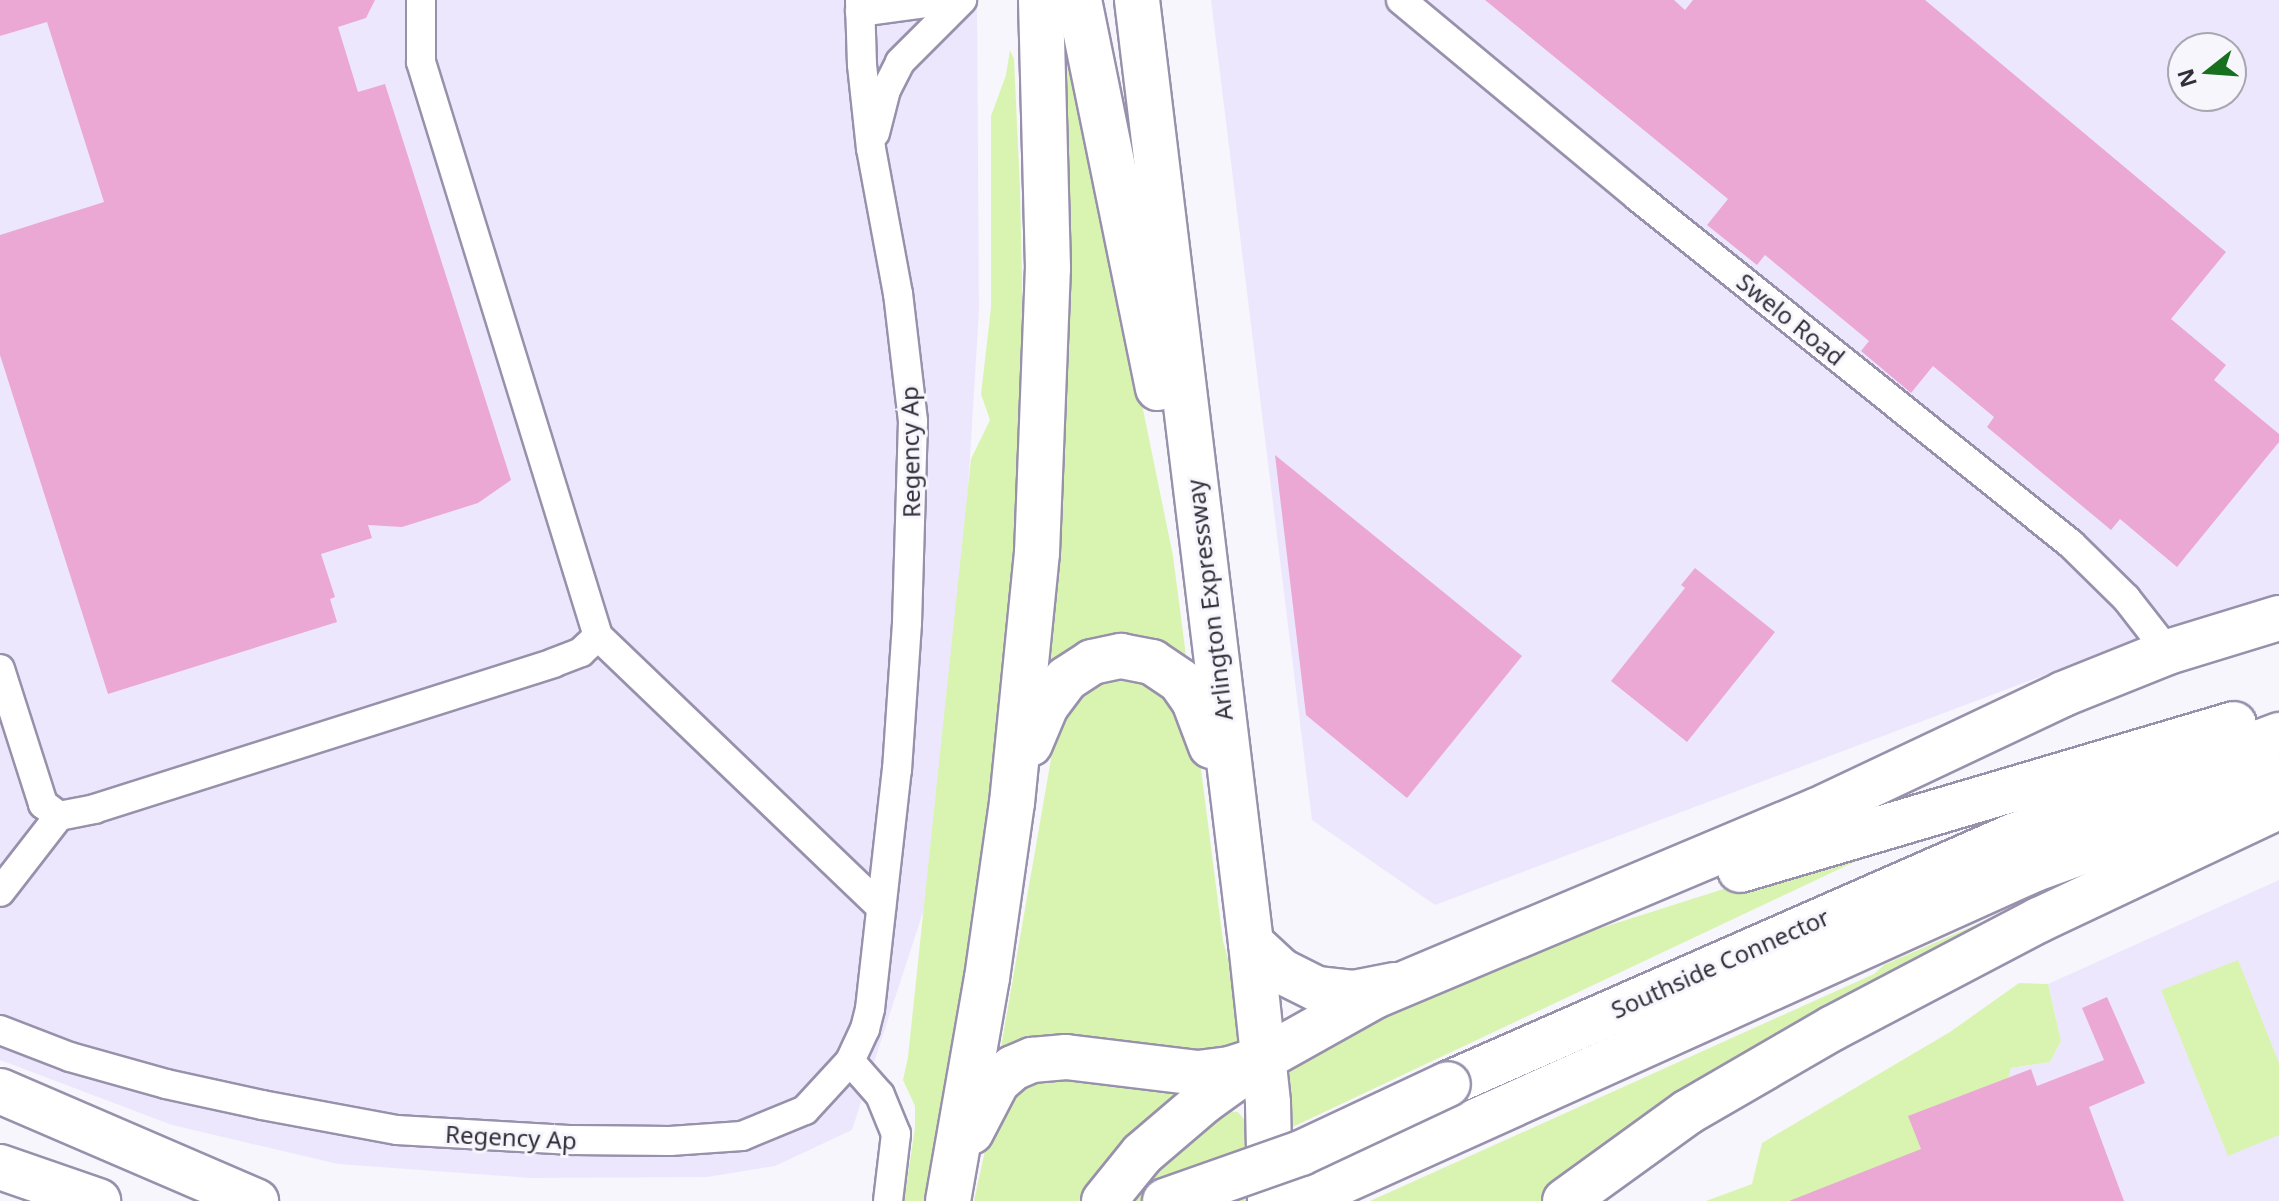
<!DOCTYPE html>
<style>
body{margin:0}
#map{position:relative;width:2279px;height:1201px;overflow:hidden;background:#f7f6fc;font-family:"Noto Sans",sans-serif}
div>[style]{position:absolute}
.built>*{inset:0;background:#ede7fd}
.green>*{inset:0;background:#d9f4b0}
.building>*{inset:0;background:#eba8d4}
.roads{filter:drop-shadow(2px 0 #9891ac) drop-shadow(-2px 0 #9891ac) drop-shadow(0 2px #9891ac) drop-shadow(0 -2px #9891ac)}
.minor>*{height:28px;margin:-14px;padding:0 14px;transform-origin:14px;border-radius:14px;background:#fff}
.trunk>*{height:44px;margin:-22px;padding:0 22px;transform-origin:22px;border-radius:22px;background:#fff}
.motorway>*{height:44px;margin:-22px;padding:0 22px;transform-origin:22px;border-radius:22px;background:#fff}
.bridges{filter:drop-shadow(2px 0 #9891ac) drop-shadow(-2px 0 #9891ac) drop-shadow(0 2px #9891ac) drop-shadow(0 -2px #9891ac)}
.motorway-bridge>*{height:44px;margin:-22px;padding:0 22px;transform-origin:22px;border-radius:22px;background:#fff}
span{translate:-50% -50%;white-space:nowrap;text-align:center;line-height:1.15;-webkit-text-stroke:6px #f7f6fc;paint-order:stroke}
.street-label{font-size:24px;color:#322f3a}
.north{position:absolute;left:2167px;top:32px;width:80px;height:80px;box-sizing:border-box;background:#f7f6fc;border:2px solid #a8a6ae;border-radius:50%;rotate:253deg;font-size:22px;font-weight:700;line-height:32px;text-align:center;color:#322f3a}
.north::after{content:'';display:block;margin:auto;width:28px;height:36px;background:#16701d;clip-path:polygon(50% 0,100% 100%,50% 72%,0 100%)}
</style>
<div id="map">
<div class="built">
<div style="clip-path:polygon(0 0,977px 0,979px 310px,961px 604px,925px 906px,852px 1130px,775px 1166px,707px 1177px,531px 1178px,338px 1164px,172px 1125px,0 1060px)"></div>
<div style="clip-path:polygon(evenodd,1211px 0,2279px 0,2279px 605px,2087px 659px,1435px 905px,1312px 820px,1211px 0,2183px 48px,2231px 48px,2231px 96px,2183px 96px,2183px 48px)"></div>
<div style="clip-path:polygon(2279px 880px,2279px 1201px,2124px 1201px,2003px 1102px,2011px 1068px,2050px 1062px,2061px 1041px,2048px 984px)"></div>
</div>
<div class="green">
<div style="clip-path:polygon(1064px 23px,1173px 556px,1188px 671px,1045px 685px,1057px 27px)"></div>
<div style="clip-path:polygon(1010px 50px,1014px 59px,1020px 190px,1026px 466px,1003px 756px,930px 1201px,904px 1201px,915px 1128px,915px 1106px,903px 1080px,908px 1057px,971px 459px,990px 420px,981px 394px,991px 308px,991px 116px,1006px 75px)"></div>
<div style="clip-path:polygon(1124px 676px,1159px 686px,1187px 731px,1201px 769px,1223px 941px,1245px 1019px,1248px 1047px,1232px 1058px,1000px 1053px,1056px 730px,1088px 683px)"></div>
<div style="clip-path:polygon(1887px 837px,1888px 846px,1284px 1131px,1281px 1064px,1343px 1028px,1557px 942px)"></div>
<div style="clip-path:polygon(2021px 905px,1550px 1201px,1370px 1201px,1874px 974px,1884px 965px)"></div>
<div style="clip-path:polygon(2238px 960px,2279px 1063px,2279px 1135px,2228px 1156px,2161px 990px)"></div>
<div style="clip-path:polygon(2019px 983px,2048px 984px,2061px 1041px,2050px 1062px,2011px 1068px,2003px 1101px,2124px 1201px,1706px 1201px,1752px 1184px,1762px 1143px,1950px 1032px)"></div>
<div style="clip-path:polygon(1015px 1077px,1195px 1082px,1087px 1201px,974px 1201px,991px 1123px)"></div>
<div style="clip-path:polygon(1227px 1111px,1238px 1112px,1247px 1123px,1253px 1201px,1126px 1201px,1169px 1151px)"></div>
</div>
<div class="building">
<div style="clip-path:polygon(0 0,375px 0,366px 18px,338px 27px,358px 92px,385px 84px,511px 480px,478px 503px,402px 527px,368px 525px,372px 538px,321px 554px,335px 597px,330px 599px,337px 622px,108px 694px,0 355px,0 235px,104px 202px,47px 22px,0 36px)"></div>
<div style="clip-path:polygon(1485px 0,1674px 0,1685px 10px,1693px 0,1925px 0,2226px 252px,2171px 319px,2226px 365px,2214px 380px,2279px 434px,2279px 442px,2177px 567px,2120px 519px,2111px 530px,1987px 427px,1994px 417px,1933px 366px,1911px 393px,1861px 351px,1869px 341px,1765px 255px,1757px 265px,1707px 225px,1728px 199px)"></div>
<div style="clip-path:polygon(1275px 455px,1522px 656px,1407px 798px,1306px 715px)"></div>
<div style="clip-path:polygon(1695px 568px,1775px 632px,1687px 742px,1611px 681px,1685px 588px,1681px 585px)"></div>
<div style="clip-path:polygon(2107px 997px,2145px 1083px,2089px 1107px,2124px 1201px,1789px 1201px,1921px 1149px,1908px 1116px,2031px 1069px,2037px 1086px,2104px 1060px,2082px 1008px)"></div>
</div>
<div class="roads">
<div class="minor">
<div style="left:1401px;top:0;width:308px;rotate:39.7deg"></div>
<div style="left:1638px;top:197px;width:555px;rotate:38.71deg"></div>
<div style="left:2071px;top:544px;width:77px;rotate:44.5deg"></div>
<div style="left:2126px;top:598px;width:68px;rotate:52.1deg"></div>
<div style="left:860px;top:12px;width:89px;rotate:-7.8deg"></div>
<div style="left:875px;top:133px;width:44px;rotate:-75.7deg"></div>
<div style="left:886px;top:90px;width:31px;rotate:-63deg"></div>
<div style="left:900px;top:62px;width:88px;rotate:-45deg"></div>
<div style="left:598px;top:636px;width:392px;rotate:43.8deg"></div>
<div style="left:0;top:669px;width:142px;rotate:72.3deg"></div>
<div style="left:43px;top:804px;width:20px;rotate:37deg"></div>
<div style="left:59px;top:816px;width:96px;rotate:127.8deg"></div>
<div style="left:59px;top:816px;width:36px;rotate:-11deg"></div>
<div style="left:94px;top:809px;width:482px;rotate:-17.6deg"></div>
<div style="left:553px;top:663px;width:30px;rotate:-21deg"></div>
<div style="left:581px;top:652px;width:23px;rotate:-43deg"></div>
<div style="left:598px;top:636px;width:601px;rotate:-107.14deg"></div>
<div style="left:421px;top:62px;width:62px;rotate:-90deg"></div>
<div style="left:0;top:1030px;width:75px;rotate:21.1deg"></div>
<div style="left:70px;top:1057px;width:100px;rotate:15.7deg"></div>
<div style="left:166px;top:1084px;width:98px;rotate:12.3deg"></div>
<div style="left:262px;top:1105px;width:137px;rotate:10.5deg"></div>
<div style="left:397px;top:1130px;width:176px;rotate:3.3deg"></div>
<div style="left:573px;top:1140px;width:97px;rotate:0.6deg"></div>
<div style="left:670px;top:1141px;width:72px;rotate:-4deg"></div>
<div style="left:742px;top:1136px;width:68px;rotate:-22.4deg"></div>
<div style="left:805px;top:1110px;width:67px;rotate:-47.4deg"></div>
<div style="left:850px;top:1061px;width:35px;rotate:-65deg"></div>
<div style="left:865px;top:1029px;width:21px;rotate:-76deg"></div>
<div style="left:870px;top:1009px;width:241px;rotate:-83.6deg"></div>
<div style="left:897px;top:770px;width:147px;rotate:-86.1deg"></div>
<div style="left:907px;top:623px;width:202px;rotate:-88.3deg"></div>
<div style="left:913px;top:421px;width:128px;rotate:-96.7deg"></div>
<div style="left:898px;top:294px;width:147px;rotate:-100.5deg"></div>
<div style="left:871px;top:149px;width:84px;rotate:-96.1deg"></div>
<div style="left:862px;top:65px;width:65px;rotate:-91.8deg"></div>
<div style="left:850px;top:1061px;width:45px;rotate:48.6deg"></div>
<div style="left:880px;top:1095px;width:42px;rotate:67.7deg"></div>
<div style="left:896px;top:1134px;width:67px;rotate:96.8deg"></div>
</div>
<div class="trunk">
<div style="left:1079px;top:0;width:396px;rotate:78.5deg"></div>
<div style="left:1137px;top:0;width:950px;rotate:83.11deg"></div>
<div style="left:1251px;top:943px;width:161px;rotate:83.9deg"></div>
<div style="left:1268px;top:1103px;width:98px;rotate:88.8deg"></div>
<div style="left:1030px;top:744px;width:41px;rotate:-67.2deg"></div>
<div style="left:1046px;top:706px;width:34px;rotate:-53deg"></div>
<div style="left:1066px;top:679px;width:31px;rotate:-33deg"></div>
<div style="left:1092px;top:662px;width:30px;rotate:-12deg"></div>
<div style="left:1121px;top:656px;width:32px;rotate:11deg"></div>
<div style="left:1152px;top:662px;width:34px;rotate:34deg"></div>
<div style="left:1180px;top:681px;width:24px;rotate:55deg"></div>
<div style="left:1194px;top:701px;width:48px;rotate:69.3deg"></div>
<div style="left:1251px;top:943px;width:41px;rotate:43deg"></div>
<div style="left:1281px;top:971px;width:40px;rotate:26.6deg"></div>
<div style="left:1317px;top:989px;width:36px;rotate:6deg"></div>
<div style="left:1353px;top:993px;width:43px;rotate:-10.8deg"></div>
<div style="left:971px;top:1132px;width:56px;rotate:-62.5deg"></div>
<div style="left:997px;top:1082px;width:21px;rotate:-41deg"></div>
<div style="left:1013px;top:1068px;width:21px;rotate:-23deg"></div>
<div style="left:1032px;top:1060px;width:34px;rotate:-5deg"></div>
<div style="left:1066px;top:1057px;width:133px;rotate:6.9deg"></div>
<div style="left:1198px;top:1073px;width:32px;rotate:-7deg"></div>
<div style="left:1230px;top:1069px;width:36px;rotate:-18deg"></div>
<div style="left:948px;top:1201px;width:226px;rotate:-80.1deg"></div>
<div style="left:987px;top:978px;width:177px;rotate:-81.9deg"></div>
<div style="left:1012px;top:803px;width:251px;rotate:-84.3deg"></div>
<div style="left:1037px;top:553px;width:285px;rotate:-87.8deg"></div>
<div style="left:1048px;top:268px;width:268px;rotate:-91.5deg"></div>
</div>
<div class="motorway">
<div style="left:1740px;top:870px;width:515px;rotate:-16.46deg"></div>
<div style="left:1448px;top:1084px;width:617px;rotate:-23.7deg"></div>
<div style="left:2013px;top:836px;width:285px;rotate:-20.8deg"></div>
<div style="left:0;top:1091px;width:279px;rotate:23.3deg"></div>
<div style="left:0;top:1167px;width:104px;rotate:19.1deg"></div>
<div style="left:1104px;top:1201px;width:60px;rotate:-51deg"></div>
<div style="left:1142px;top:1154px;width:82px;rotate:-40.5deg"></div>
<div style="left:1204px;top:1101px;width:74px;rotate:-35.6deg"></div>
<div style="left:1264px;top:1058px;width:127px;rotate:-29.2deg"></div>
<div style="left:1375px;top:996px;width:480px;rotate:-22.8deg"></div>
<div style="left:1818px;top:810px;width:271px;rotate:-25.3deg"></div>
<div style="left:2063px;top:694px;width:113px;rotate:-21.8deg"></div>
<div style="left:2168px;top:652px;width:116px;rotate:-17deg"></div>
<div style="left:1299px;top:1201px;width:807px;rotate:-24.28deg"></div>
<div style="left:2035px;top:869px;width:260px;rotate:-20deg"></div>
<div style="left:1565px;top:1201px;width:152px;rotate:-35.9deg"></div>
<div style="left:1688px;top:1112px;width:168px;rotate:-30.1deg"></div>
<div style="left:1833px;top:1028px;width:233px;rotate:-27.7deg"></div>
<div style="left:2039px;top:920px;width:258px;rotate:-25.3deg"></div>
</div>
</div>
<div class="bridges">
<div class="motorway-bridge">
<div style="left:1165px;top:1201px;width:144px;rotate:-19.4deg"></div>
<div style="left:1301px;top:1153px;width:162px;rotate:-25.1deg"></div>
</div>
</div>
<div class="street-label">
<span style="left:1791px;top:319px;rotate:39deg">Swelo Road</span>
<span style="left:910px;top:452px;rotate:-91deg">Regency Ap</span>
<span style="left:1209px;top:600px;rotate:-97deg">Arlington Expressway</span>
<span style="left:1720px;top:963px;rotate:-24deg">Southside Connector</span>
<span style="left:511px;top:1137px;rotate:3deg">Regency Ap</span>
</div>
<div class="north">N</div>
</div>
